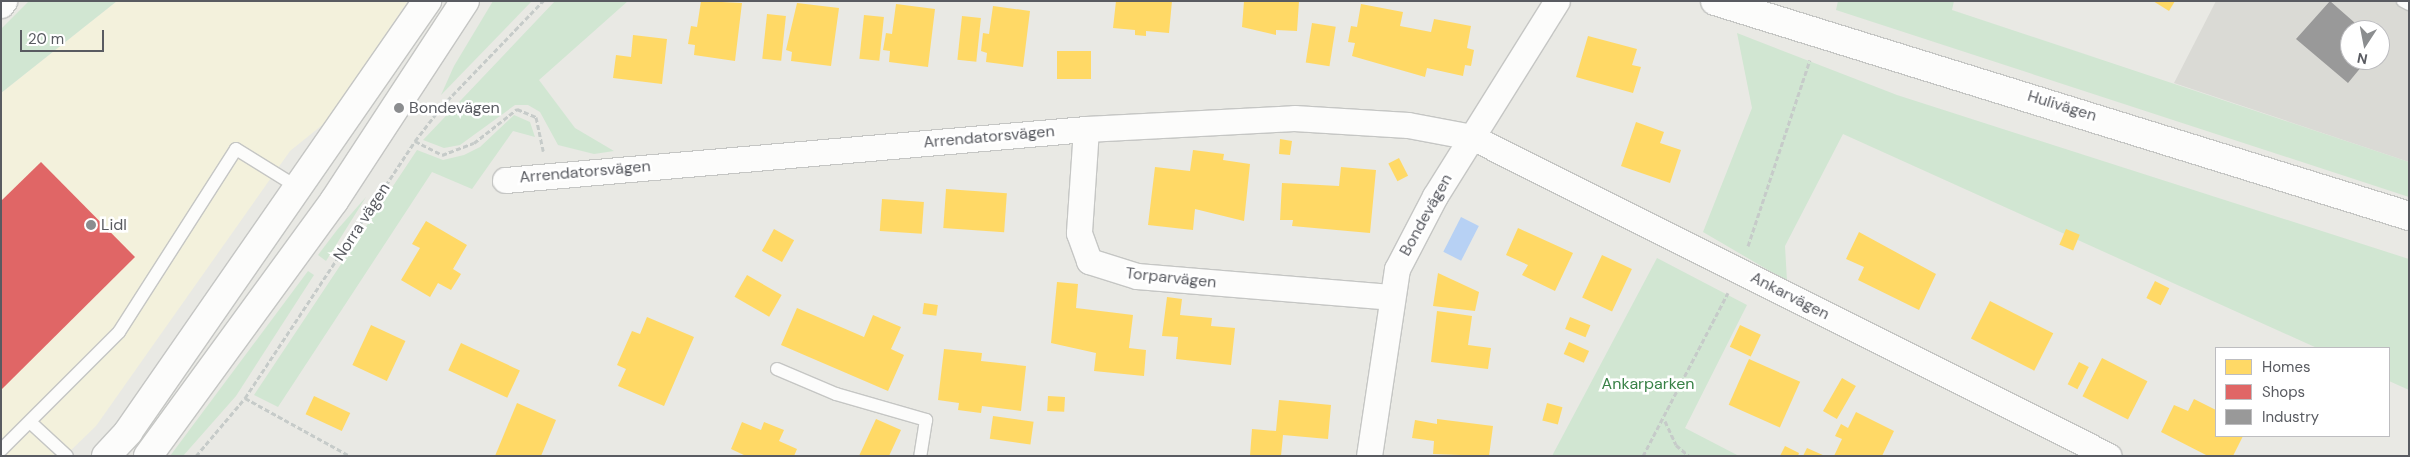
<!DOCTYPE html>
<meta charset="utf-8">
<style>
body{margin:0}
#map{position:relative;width:2410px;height:457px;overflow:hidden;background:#e9e9e4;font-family:"DM Sans",sans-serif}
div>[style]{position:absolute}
.commercial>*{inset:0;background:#f3f1dc}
.industrial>*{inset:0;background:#dadad5}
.green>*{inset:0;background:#d1e6d2}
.water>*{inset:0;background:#b7d1f4;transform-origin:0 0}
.homes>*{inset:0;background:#ffd966;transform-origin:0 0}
.shops>*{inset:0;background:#e06666}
.industry>*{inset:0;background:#999}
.path>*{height:3px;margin-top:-1.5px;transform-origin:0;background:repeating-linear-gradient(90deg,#c6cbc9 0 5px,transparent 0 7.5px)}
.roads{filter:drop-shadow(1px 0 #c5c6c4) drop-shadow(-1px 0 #c5c6c4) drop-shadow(0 1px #c5c6c4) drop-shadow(0 -1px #c5c6c4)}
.lane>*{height:12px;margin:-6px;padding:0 6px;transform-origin:6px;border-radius:6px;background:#fcfcfb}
.street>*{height:25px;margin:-12.5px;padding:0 12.5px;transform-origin:12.5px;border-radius:12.5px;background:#fcfcfb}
.secondary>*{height:28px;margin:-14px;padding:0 14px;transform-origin:14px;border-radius:14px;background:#fcfcfb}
.dots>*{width:14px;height:14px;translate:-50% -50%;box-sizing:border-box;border:2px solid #fff;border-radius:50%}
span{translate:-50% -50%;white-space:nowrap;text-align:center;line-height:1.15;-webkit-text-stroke:5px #fff;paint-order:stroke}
.street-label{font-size:16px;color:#595b61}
.poi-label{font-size:16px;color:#595b61}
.left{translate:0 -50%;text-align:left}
.park-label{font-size:16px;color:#388146}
.frame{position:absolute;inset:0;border:2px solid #595b61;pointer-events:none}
.legend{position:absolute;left:2215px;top:347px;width:175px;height:90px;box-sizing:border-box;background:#fff;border:1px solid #bdbdc0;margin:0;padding:6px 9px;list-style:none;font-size:15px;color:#595b61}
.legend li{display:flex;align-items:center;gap:10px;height:25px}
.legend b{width:25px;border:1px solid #bdbdc0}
.north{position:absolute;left:2340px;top:20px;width:50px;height:50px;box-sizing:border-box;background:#fff;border:1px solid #bdbdc0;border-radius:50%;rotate:191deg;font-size:14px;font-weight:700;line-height:20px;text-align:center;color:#595b61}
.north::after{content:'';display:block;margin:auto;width:18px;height:22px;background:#8b8d8f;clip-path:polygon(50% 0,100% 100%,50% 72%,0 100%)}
.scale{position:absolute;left:20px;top:30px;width:84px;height:22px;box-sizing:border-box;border:2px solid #595b61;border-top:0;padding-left:6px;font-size:15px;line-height:18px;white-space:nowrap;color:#595b61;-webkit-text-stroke:4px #fff;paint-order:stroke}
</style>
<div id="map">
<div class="commercial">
<div style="clip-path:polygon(117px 1px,408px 1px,326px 122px,290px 151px,96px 426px,65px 456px,1px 456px,1px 93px)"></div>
</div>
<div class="industrial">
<div style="clip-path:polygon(evenodd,2216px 1px,2409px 1px,2409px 162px,2174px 83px,2216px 1px,2350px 30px,2380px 30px,2380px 60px,2350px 60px,2350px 30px)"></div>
</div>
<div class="green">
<div style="clip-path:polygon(29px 1px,117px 1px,1px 93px,1px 29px)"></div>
<div style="clip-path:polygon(493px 1px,532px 1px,441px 95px,454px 66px)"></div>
<div style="clip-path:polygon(555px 1px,628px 1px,539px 80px,575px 128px,614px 151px,594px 154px,558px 145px,540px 112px,528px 105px,515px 105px,460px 145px,444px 148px,423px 140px)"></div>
<div style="clip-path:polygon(1838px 1px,1954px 1px,1952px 10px,2409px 162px,2409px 197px,1836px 10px)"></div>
<div style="clip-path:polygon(1737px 33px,1897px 95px,2409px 259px,2409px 390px,2389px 381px,2389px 348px,2317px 348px,1843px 134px,1785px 246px,1787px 281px,1703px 232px,1752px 108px)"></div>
<div style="clip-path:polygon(514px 115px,530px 122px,535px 137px,513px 131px,472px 189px,432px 172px,278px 407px,254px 395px,417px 150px,443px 160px,464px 155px,480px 147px)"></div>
<div style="clip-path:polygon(366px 197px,326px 261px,318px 255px,337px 230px)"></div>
<div style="clip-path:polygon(1657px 258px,1747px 305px,1685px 428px,1739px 456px,1552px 456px)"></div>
<div style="clip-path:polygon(308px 271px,314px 275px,236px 396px,183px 456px,170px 456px)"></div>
</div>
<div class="water">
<div style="left:1461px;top:217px;width:20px;height:39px;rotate:27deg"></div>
</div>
<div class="homes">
<div style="clip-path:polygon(701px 1px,742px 3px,735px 61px,694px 55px,695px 45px,688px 44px,691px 26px,697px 27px)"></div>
<div style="clip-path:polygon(1116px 1px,1172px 1px,1169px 33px,1146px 31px,1146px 36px,1135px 35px,1135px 30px,1113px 28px)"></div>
<div style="clip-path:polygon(1244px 1px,1299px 1px,1297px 31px,1276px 30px,1276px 35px,1242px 27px)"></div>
<div style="clip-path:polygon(2153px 1px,2175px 1px,2169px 11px)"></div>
<div style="clip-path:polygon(797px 3px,839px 8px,831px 66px,791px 61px,792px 52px,786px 50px)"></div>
<div style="clip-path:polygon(896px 4px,935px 9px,928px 67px,889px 62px,890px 51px,883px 50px,886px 33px,892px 34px)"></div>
<div style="clip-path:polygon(1361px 4px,1403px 12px,1400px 26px,1431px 32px,1434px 19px,1471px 26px,1467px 48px,1474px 50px,1471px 66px,1465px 65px,1463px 76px,1427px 68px,1425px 77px,1352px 56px,1355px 43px,1348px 42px,1351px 26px,1357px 27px)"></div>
<div style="clip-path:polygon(993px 6px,1030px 11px,1023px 67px,986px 62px,987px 53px,981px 51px,983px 33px,989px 34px)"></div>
<div style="left:767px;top:14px;width:19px;height:45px;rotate:6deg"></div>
<div style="left:864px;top:15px;width:20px;height:44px;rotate:6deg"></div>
<div style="left:962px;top:16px;width:19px;height:44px;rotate:6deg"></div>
<div style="left:1312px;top:23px;width:24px;height:40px;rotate:9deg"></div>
<div style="clip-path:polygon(633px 35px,667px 39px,662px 84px,613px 78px,616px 55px,631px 57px)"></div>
<div style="clip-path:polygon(1588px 36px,1637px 49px,1632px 65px,1641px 67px,1633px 93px,1576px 77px)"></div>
<div style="left:1057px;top:51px;width:34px;height:28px"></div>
<div style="clip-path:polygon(1636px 122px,1664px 132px,1660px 143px,1681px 150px,1670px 183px,1621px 166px)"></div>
<div style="clip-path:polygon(1280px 139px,1292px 141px,1290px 155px,1279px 154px)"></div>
<div style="clip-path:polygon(1193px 150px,1224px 154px,1223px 160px,1250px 164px,1244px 221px,1195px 209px,1193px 230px,1148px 225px,1155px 167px,1190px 171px)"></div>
<div style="left:1399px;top:158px;width:20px;height:12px;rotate:63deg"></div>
<div style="clip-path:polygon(1341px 167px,1376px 170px,1370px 233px,1292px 226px,1293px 220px,1280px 220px,1282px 183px,1339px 186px)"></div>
<div style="left:946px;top:189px;width:61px;height:39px;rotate:4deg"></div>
<div style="left:882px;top:199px;width:42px;height:32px;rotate:4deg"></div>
<div style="clip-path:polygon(426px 221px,467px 245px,453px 269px,461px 274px,451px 290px,438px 283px,430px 297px,401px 280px,420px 248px,412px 244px)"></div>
<div style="clip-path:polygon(1518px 228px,1573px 253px,1555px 291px,1522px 275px,1528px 265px,1506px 255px)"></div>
<div style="left:774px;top:229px;width:23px;height:25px;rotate:29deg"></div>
<div style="left:2066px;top:229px;width:15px;height:17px;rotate:23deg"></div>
<div style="clip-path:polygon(1859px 232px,1936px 274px,1919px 310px,1858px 280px,1864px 267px,1846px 259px)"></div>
<div style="left:1602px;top:255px;width:33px;height:47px;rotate:25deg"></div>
<div style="clip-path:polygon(1438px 273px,1479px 292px,1475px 311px,1433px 306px)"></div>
<div style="left:747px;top:275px;width:40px;height:25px;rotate:30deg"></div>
<div style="left:2155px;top:281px;width:16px;height:19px;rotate:27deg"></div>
<div style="clip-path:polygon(1057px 282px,1078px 284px,1076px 308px,1133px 315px,1129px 348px,1146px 350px,1144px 376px,1094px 371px,1096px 353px,1051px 343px)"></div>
<div style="clip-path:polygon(1167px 297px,1182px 299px,1180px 315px,1212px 318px,1211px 326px,1235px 328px,1231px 365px,1176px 359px,1178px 337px,1162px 336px)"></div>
<div style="left:1990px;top:301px;width:71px;height:42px;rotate:27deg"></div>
<div style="left:924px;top:303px;width:14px;height:11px;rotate:8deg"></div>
<div style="clip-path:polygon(797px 308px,864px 337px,873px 315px,901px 327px,891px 349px,904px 355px,888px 391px,781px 345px)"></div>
<div style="clip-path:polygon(1437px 311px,1472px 316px,1468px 345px,1491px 348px,1488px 369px,1431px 362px)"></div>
<div style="clip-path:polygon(647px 317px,694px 337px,664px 406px,618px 386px,626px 369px,617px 365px,632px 331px,640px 334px)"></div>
<div style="left:1570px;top:317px;width:22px;height:13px;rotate:22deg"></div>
<div style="left:371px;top:325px;width:38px;height:44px;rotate:25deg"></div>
<div style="left:1740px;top:325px;width:23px;height:24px;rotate:25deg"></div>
<div style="left:1569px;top:342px;width:22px;height:13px;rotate:24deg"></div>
<div style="left:461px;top:343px;width:65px;height:30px;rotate:25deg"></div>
<div style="clip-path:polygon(944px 349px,982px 353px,981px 361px,1026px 366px,1021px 411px,982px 406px,981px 413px,958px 410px,959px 403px,938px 400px)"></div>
<div style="left:2102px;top:358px;width:51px;height:43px;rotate:27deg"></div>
<div style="left:1749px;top:359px;width:56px;height:50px;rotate:24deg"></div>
<div style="left:2079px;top:362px;width:11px;height:25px;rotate:27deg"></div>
<div style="left:1842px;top:378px;width:16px;height:38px;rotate:30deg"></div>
<div style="left:314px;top:396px;width:40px;height:20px;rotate:25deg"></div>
<div style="left:1048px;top:396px;width:17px;height:15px;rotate:3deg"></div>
<div style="clip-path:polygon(2194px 399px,2216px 410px,2216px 436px,2243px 436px,2233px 456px,2208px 456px,2161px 432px,2174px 405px,2188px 411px)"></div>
<div style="clip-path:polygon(1279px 400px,1331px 405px,1328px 439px,1283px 435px,1281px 456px,1250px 456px,1252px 429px,1276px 431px)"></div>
<div style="clip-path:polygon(517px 403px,556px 420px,541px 456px,495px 456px)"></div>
<div style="left:1547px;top:403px;width:16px;height:18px;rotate:15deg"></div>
<div style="clip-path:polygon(1856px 412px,1894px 431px,1882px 456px,1834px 456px,1842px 439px,1835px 436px,1841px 424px,1848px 428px)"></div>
<div style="left:993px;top:416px;width:41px;height:23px;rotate:8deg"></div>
<div style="clip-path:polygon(876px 419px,901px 430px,889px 456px,859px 456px)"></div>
<div style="clip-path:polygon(1437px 419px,1493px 426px,1489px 456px,1433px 454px,1434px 441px,1412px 438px,1415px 420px,1437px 424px)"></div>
<div style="clip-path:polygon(742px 422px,761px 430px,764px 422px,784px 430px,779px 441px,797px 449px,794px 456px,746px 456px,731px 449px)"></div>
<div style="clip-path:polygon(1785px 446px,1799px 453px,1798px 456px,1780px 456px)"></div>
<div style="clip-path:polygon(1807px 448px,1825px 456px,1803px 456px)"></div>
</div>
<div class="shops">
<div style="clip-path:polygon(41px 162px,135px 257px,1px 390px,1px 201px)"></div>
</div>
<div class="industry">
<div style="clip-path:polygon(2330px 1px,2363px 30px,2350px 30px,2350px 60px,2367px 60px,2348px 83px,2296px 39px)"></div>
</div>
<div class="path">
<div style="left:415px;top:141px;width:30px;rotate:27deg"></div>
<div style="left:442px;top:155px;width:34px;rotate:-21deg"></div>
<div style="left:474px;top:143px;width:55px;rotate:-38.3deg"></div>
<div style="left:517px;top:109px;width:21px;rotate:23deg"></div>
<div style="left:536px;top:117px;width:35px;rotate:78deg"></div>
<div style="left:1748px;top:246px;width:196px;rotate:-71.6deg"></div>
<div style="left:245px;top:398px;width:120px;rotate:28.9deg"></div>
<div style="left:1665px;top:421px;width:26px;rotate:65deg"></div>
<div style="left:1676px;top:445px;width:17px;rotate:40deg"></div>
<div style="left:196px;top:456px;width:76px;rotate:-49.8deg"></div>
<div style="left:245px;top:398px;width:308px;rotate:-56.5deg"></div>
<div style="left:415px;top:141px;width:44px;rotate:-52.4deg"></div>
<div style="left:442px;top:106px;width:146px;rotate:-46.1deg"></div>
<div style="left:1643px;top:456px;width:184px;rotate:-62.5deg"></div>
</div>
<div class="roads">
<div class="lane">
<div style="left:2403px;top:1px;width:7px;rotate:27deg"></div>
<div style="left:777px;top:369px;width:64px;rotate:23deg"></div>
<div style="left:836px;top:394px;width:94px;rotate:16.1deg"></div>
<div style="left:926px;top:420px;width:36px;rotate:99deg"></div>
<div style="left:30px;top:422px;width:50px;rotate:42.6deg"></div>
<div style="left:1px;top:450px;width:167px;rotate:-45deg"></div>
<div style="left:119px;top:332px;width:217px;rotate:-57.4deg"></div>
<div style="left:236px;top:149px;width:74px;rotate:31.8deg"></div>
</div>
<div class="street">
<div style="left:1086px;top:129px;width:104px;rotate:93.9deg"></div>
<div style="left:1079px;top:233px;width:30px;rotate:70deg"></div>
<div style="left:1089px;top:261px;width:50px;rotate:17.4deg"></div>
<div style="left:1137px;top:276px;width:254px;rotate:4.7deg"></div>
<div style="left:505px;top:180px;width:583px;rotate:-5.02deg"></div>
<div style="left:1086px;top:129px;width:208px;rotate:-3deg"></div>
<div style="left:1294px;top:118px;width:114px;rotate:3.5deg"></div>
<div style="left:1408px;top:125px;width:65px;rotate:10.6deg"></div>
<div style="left:1472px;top:137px;width:712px;rotate:26.6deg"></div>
<div style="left:1369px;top:456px;width:189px;rotate:-81.5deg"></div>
<div style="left:1397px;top:269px;width:82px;rotate:-62.5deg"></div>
<div style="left:1435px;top:196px;width:230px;rotate:-58deg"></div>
</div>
<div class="secondary">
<div style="left:1715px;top:1px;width:727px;rotate:17.21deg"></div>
<div style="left:1px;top:4px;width:4px;rotate:-56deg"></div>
<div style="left:106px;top:456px;width:33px;rotate:-47deg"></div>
<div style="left:128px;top:432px;width:525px;rotate:-55.25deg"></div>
<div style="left:148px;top:456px;width:316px;rotate:-53.9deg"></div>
<div style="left:334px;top:201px;width:239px;rotate:-56.8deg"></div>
</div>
</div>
<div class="dots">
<div style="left:399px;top:108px;background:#8b8d8f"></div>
<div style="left:91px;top:225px;background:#8b8d8f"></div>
</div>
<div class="street-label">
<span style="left:2062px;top:106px;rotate:17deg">Hulivägen</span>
<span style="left:989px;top:137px;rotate:-5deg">Arrendatorsvägen</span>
<span style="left:585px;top:172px;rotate:-5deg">Arrendatorsvägen</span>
<span style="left:1426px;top:215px;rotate:-61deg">Bondevägen</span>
<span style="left:362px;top:222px;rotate:-57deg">Norra vägen</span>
<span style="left:1171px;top:278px;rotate:6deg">Torparvägen</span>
<span style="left:1790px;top:296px;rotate:27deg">Ankarvägen</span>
</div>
<div class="poi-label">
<span class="left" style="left:409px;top:108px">Bondevägen</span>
<span class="left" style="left:101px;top:225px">Lidl</span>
</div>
<div class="park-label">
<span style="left:1648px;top:384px">Ankarparken</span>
</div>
<div class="frame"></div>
<ul class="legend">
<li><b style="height:14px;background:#ffd966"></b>Homes</li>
<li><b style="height:14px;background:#e06666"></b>Shops</li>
<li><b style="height:14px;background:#999"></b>Industry</li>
</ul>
<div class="north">N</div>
<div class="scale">20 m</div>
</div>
